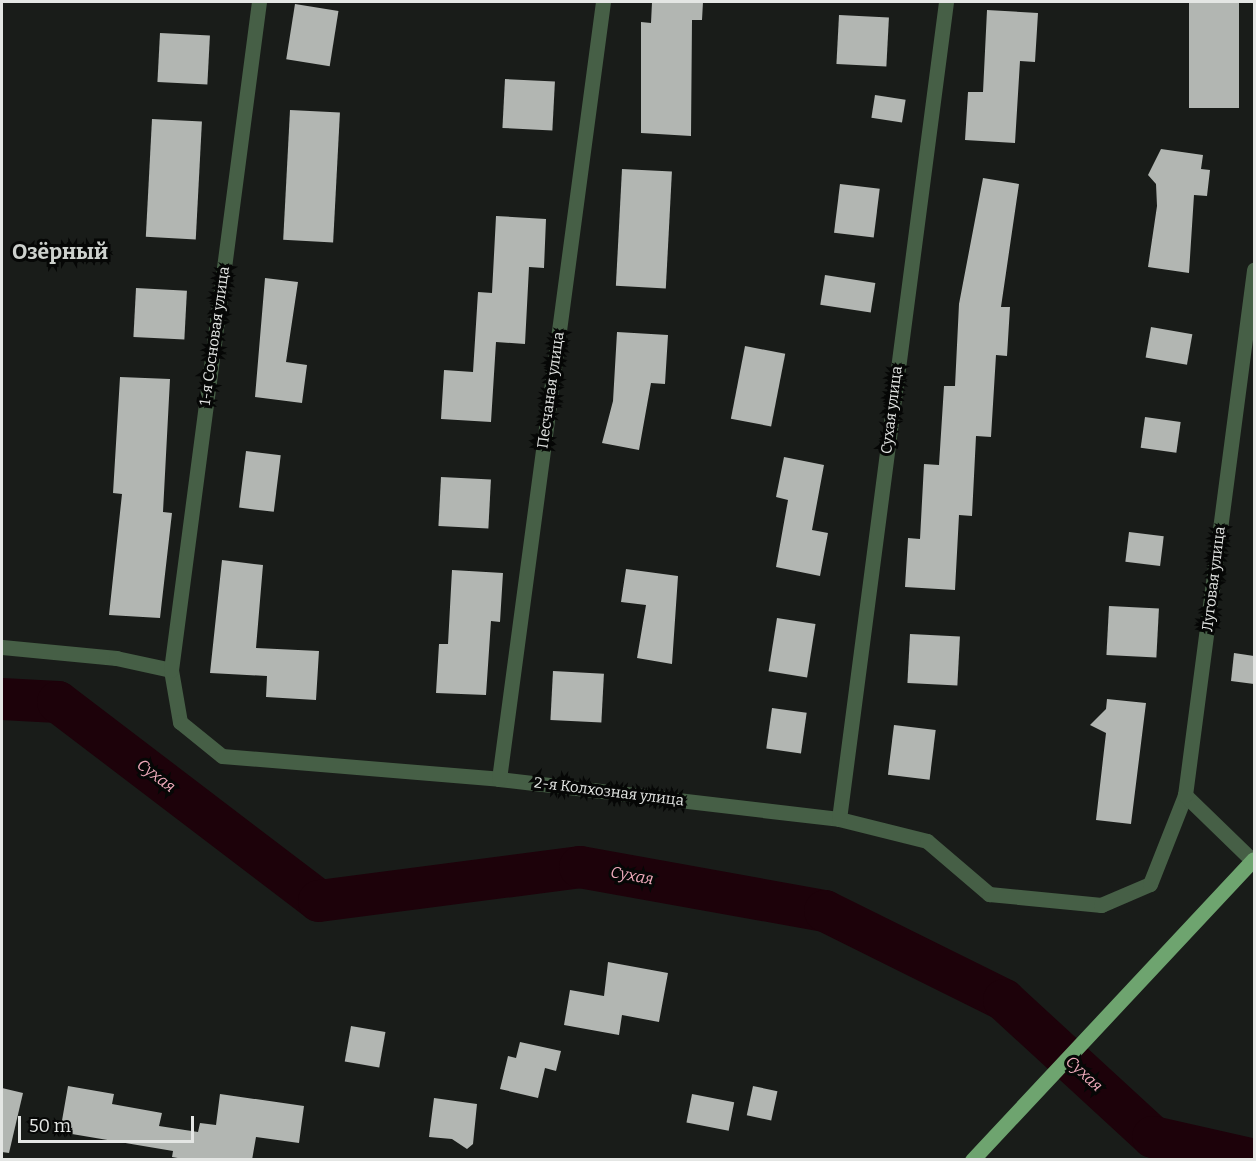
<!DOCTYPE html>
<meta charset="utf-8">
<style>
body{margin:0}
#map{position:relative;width:1256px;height:1161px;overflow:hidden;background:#191c19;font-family:Bitter,serif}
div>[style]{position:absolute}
.river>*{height:42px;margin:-21px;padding:0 21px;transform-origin:21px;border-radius:21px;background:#1d020a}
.building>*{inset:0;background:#b2b6b2;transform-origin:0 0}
.minor>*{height:15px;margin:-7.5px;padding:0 7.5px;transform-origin:7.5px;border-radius:7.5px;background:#465f46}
.primary>*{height:15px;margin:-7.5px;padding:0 7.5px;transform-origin:7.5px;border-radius:7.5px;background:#6ea46f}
span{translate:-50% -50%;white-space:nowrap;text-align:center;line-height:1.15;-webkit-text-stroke:6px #060706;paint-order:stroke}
.street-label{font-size:15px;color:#e4e6e4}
.water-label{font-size:16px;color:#eab;font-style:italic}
.district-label{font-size:21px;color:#cdd1cd;font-weight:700}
.frame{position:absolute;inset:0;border:3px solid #e4e6e4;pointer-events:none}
.scale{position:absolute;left:18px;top:1116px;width:176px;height:27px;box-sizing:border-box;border:3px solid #e4e6e4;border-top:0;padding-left:8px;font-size:18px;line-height:21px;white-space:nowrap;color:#e4e6e4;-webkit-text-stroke:4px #060706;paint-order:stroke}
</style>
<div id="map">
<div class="river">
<div style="left:2px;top:699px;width:56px;rotate:3.1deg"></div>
<div style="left:58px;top:702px;width:328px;rotate:37.3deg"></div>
<div style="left:319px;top:901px;width:263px;rotate:-7.4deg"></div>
<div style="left:580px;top:867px;width:249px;rotate:10.2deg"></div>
<div style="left:825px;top:911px;width:200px;rotate:26.4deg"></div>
<div style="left:1004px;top:1000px;width:202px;rotate:42.6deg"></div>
<div style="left:1153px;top:1137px;width:104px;rotate:12.8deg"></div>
</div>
<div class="building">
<div style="clip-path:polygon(652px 2px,703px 2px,702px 20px,692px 20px,691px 136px,641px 133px,641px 22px,651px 23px)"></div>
<div style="left:1189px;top:2px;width:50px;height:106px"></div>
<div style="left:295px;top:4px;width:44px;height:56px;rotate:9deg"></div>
<div style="clip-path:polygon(987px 10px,1038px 13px,1035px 62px,1020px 61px,1015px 143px,965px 140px,968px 92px,983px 92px)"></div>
<div style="left:839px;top:15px;width:50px;height:49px;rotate:3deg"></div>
<div style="left:160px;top:33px;width:50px;height:49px;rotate:3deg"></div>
<div style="left:505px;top:79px;width:50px;height:49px;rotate:3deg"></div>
<div style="left:875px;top:95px;width:31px;height:23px;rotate:9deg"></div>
<div style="left:290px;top:110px;width:50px;height:130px;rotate:3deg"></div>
<div style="left:152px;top:119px;width:50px;height:118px;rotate:3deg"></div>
<div style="clip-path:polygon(1161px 149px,1203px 155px,1201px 169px,1210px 170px,1207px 196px,1194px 195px,1189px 273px,1148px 267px,1157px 206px,1156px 184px,1148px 175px)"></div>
<div style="left:622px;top:169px;width:50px;height:117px;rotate:3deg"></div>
<div style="clip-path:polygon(983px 178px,1019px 184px,1001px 307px,1010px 307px,1007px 356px,996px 355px,991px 437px,976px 436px,972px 516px,959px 515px,955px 590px,905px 587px,908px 538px,920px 539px,924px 464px,939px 465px,944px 386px,955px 386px,959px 304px)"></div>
<div style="left:840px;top:184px;width:40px;height:49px;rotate:7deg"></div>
<div style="clip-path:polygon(496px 216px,546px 219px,544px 268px,529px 267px,525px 344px,496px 342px,491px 422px,441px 419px,444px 370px,473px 372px,478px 292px,492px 293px)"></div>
<div style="left:825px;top:275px;width:51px;height:30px;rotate:9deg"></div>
<div style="clip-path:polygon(265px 278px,298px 282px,286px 362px,307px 365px,302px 403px,255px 397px)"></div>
<div style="left:136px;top:288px;width:51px;height:49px;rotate:3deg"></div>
<div style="left:1151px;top:327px;width:42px;height:31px;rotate:10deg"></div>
<div style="clip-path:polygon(617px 332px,668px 335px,665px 384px,651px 383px,639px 450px,602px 443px,613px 401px)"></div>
<div style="left:745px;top:346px;width:41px;height:74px;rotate:11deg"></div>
<div style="clip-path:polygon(120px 377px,170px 379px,163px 512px,172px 513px,160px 618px,109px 615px,122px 494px,113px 493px)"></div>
<div style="left:1145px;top:417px;width:36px;height:31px;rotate:8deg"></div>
<div style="left:246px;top:451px;width:35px;height:57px;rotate:7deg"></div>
<div style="clip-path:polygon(784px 457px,824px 465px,812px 530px,828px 533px,820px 576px,776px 567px,788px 500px,776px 497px)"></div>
<div style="left:441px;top:477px;width:50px;height:49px;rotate:3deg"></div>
<div style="left:1129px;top:532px;width:35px;height:30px;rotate:7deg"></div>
<div style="clip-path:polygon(222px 560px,263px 565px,256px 648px,319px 651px,316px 700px,266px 697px,267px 676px,210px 673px)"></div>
<div style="clip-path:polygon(626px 569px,678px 576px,672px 664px,637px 658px,646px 605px,621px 602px)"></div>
<div style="clip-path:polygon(452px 570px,503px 573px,500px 622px,491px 621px,486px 695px,436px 693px,439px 644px,448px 644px)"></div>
<div style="left:1109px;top:606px;width:50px;height:49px;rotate:3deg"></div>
<div style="left:777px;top:618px;width:39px;height:54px;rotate:9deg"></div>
<div style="left:910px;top:634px;width:50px;height:49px;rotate:3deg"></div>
<div style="clip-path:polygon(1234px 653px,1254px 656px,1254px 684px,1231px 681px)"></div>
<div style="left:553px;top:671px;width:51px;height:49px;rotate:3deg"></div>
<div style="clip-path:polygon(1107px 699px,1146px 703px,1131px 824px,1096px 820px,1106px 733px,1090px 725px,1106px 709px)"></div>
<div style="left:772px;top:708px;width:35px;height:41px;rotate:8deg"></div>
<div style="left:894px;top:725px;width:42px;height:50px;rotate:7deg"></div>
<div style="clip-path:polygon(608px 962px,668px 973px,659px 1022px,622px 1015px,619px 1035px,564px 1025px,570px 990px,604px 996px)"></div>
<div style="left:351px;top:1026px;width:35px;height:36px;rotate:10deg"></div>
<div style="clip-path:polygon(520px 1042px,561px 1051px,556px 1071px,545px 1068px,538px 1098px,500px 1089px,508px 1056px,516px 1058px)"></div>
<div style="clip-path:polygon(68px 1086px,114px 1094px,112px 1104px,162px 1113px,159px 1126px,198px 1132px,200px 1123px,216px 1125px,220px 1094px,304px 1106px,299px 1143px,256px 1137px,252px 1160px,189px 1160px,172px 1157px,173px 1151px,60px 1132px)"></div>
<div style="left:753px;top:1086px;width:25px;height:30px;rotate:12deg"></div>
<div style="clip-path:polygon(2px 1088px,23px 1093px,9px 1153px,2px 1152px)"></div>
<div style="left:692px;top:1094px;width:43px;height:29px;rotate:11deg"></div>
<div style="clip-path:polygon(434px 1098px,477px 1104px,473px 1144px,467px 1149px,452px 1139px,429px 1137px)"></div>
</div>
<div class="minor">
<div style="left:2px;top:647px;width:115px;rotate:5.5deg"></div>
<div style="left:116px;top:658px;width:56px;rotate:12.3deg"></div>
<div style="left:171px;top:670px;width:53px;rotate:80.2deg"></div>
<div style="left:180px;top:722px;width:54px;rotate:39deg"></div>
<div style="left:222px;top:756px;width:278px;rotate:4.7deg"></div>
<div style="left:499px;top:779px;width:342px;rotate:6.7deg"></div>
<div style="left:839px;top:819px;width:91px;rotate:14deg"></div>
<div style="left:927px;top:841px;width:82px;rotate:40.5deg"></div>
<div style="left:989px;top:894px;width:113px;rotate:5.6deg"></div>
<div style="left:1101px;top:905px;width:53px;rotate:-23.2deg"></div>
<div style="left:1150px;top:884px;width:96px;rotate:-68.5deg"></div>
<div style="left:171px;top:670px;width:674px;rotate:-82.5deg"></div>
<div style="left:499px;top:779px;width:784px;rotate:-82.38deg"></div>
<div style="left:839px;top:819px;width:824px;rotate:-82.54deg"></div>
<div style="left:1253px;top:861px;width:95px;rotate:-135.9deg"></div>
<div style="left:1185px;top:795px;width:530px;rotate:-82.51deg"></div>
</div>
<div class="primary">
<div style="left:972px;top:1160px;width:412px;rotate:-46.9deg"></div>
</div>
<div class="street-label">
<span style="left:215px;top:336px;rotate:-82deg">1-я Сосновая улица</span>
<span style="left:551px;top:390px;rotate:-82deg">Песчаная улица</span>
<span style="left:892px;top:410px;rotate:-83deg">Сухая улица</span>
<span style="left:1214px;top:579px;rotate:-83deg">Луговая улица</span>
<span style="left:609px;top:792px;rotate:7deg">2-я Колхозная улица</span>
</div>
<div class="water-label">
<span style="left:156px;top:776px;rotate:37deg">Сухая</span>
<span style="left:632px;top:876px;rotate:10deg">Сухая</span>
<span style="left:1084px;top:1074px;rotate:43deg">Сухая</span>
</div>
<div class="district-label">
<span style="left:60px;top:252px">Озёрный</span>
</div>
<div class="frame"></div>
<div class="scale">50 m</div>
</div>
